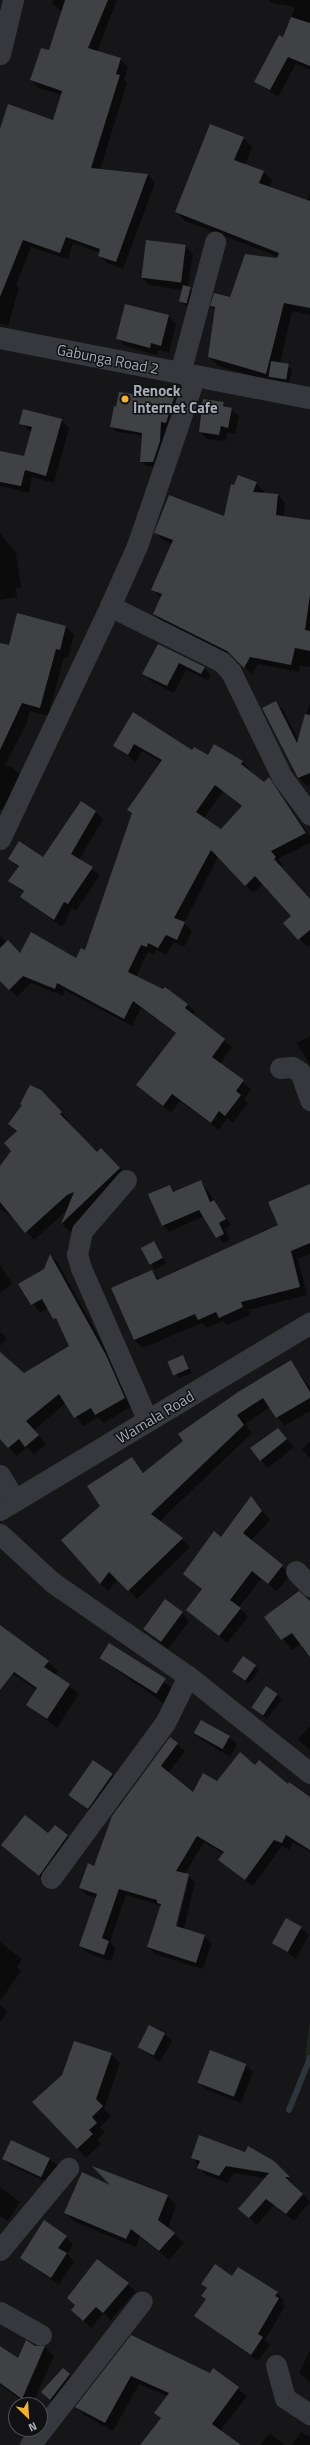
<!DOCTYPE html>
<style>
body{margin:0}
#map{position:relative;width:310px;height:2445px;overflow:hidden;background:#161618;font-family:"Titillium Web",sans-serif}
div>[style]{position:absolute}
.green>*{inset:0;background:#1e261f}
.shadow>*{inset:0;background:#0007;transform-origin:0 0}
.stream>*{height:6px;margin:-3px;padding:0 3px;transform-origin:3px;border-radius:3px;background:#2c353c}
.building>*{inset:0;background:#404145;transform-origin:0 0}
.minor>*{height:21px;margin:-10.5px;padding:0 10.5px;transform-origin:10.5px;border-radius:10.5px;background:#37383d}
.tertiary>*{height:22px;margin:-11px;padding:0 11px;transform-origin:11px;border-radius:11px;background:#37383d}
.dots>*{width:11px;height:11px;translate:-50% -50%;box-sizing:border-box;border:2px solid #111113;border-radius:50%}
span{translate:-50% -50%;white-space:nowrap;text-align:center;line-height:1.15;-webkit-text-stroke:3px #111113;paint-order:stroke}
.street-label{font-size:15px;color:#a8adb8}
.poi-label{font-size:15px;color:#a8adb8;font-weight:700}
.left{translate:0 -50%;text-align:left}
.north{position:absolute;left:8px;top:2397px;width:40px;height:40px;box-sizing:border-box;background:#111113;border:1px solid #4d4f55;border-radius:50%;rotate:155deg;font-size:11px;font-weight:700;line-height:16px;text-align:center;color:#a8adb8}
.north::after{content:'';display:block;margin:auto;width:14px;height:18px;background:#f2b134;clip-path:polygon(50% 0,100% 100%,50% 72%,0 100%)}
</style>
<div id="map">
<div class="green">
<div style="clip-path:polygon(310px 2019px,310px 2062px,305px 2059px)"></div>
</div>
<div class="shadow">
<div style="clip-path:polygon(53px 0,117px 0,97px 52px,120px 59px,128px 67px,124px 80px,127px 83px,100px 170px,148px 175px,155px 183px,123px 269px,107px 263px,99px 256px,100px 253px,73px 243px,68px 259px,31px 247px,16px 285px,19px 288px,8px 326px,0 323px,0 132px,53px 121px,62px 95px,38px 88px,31px 80px,50px 52px,62px 12px,52px 3px)"></div>
<div style="clip-path:polygon(269px 0,310px 0,310px 70px,296px 64px,278px 97px,255px 81px,284px 38px,295px 7px,272px 3px)"></div>
<div style="clip-path:polygon(243px 138px,252px 147px,245px 165px,263px 171px,272px 180px,269px 187px,307px 201px,310px 192px,310px 315px,292px 311px,280px 364px,292px 369px,289px 383px,275px 382px,218px 366px,209px 357px,215px 310px,211px 306px,231px 298px,279px 257px,185px 221px,176px 212px)"></div>
<div style="clip-path:polygon(185px 246px,193px 254px,188px 287px,194px 292px,190px 308px,179px 301px,183px 290px,149px 285px,142px 278px)"></div>
<div style="clip-path:polygon(169px 316px,176px 324px,169px 353px,158px 350px,157px 355px,125px 346px,117px 339px)"></div>
<div style="clip-path:polygon(174px 396px,179px 401px,171px 428px,166px 427px,165px 446px,158px 467px,146px 466px,141px 461px,143px 436px,117px 432px,112px 427px,156px 398px)"></div>
<div style="clip-path:polygon(223px 403px,239px 416px,235px 434px,227px 432px,226px 441px,207px 439px,200px 432px)"></div>
<div style="clip-path:polygon(61px 420px,69px 428px,54px 483px,32px 477px,29px 493px,0 486px,0 452px,25px 457px,31px 432px,20px 423px)"></div>
<div style="clip-path:polygon(256px 483px,264px 491px,263px 494px,278px 495px,285px 503px,284px 517px,310px 521px,310px 667px,300px 665px,299px 672px,258px 664px,252px 674px,236px 659px,162px 622px,154px 614px,161px 598px,152px 589px,172px 544px,163px 540px,156px 533px,225px 517px)"></div>
<div style="clip-path:polygon(0 533px,16px 553px,21px 588px,16px 588px,17px 597px,0 600px)"></div>
<div style="clip-path:polygon(66px 627px,74px 635px,68px 658px,64px 657px,48px 716px,30px 711px,27px 723px,5px 765px,13px 768px,21px 776px,2px 810px,0 809px,0 644px,10px 646px)"></div>
<div style="clip-path:polygon(159px 645px,204px 668px,211px 675px,208px 680px,186px 670px,174px 693px,151px 681px,144px 674px)"></div>
<div style="clip-path:polygon(310px 702px,310px 784px,307px 786px,299px 778px,263px 709px,275px 703px,283px 710px,299px 740px)"></div>
<div style="clip-path:polygon(evenodd,133px 713px,192px 752px,242px 762px,250px 769px,249px 772px,264px 783px,269px 778px,310px 836px,310px 843px,278px 859px,283px 865px,281px 867px,310px 900px,310px 944px,307px 947px,285px 923px,292px 916px,263px 884px,253px 893px,218px 857px,184px 923px,192px 931px,184px 947px,174px 942px,166px 955px,156px 950px,154px 954px,148px 952px,136px 977px,163px 991px,165px 988px,188px 1005px,195px 1012px,193px 1015px,232px 1047px,220px 1064px,251px 1089px,244px 1099px,248px 1103px,233px 1123px,227px 1118px,219px 1130px,180px 1101px,171px 1113px,137px 1085px,177px 1034px,141px 1008px,132px 1026px,65px 990px,63px 996px,31px 983px,17px 997px,0 979px,0 936px,20px 954px,77px 959px,86px 952px,133px 814px,128px 810px,161px 762px,142px 751px,136px 762px,114px 746px,133px 713px,223px 791px,242px 807px,222px 830px,204px 818px,223px 791px)"></div>
<div style="clip-path:polygon(95px 811px,103px 819px,79px 860px,100px 875px,76px 911px,72px 908px,62px 927px,21px 897px,24px 893px,10px 881px,19px 868px,9px 858px,43px 859px)"></div>
<div style="clip-path:polygon(310px 1036px,310px 1065px,297px 1043px)"></div>
<div style="clip-path:polygon(50px 1101px,69px 1121px,67px 1123px,97px 1153px,101px 1150px,128px 1177px,70px 1232px,62px 1224px,68px 1209px,34px 1240px,16px 1220px,0 1209px,0 1167px,13px 1151px,17px 1132px,9px 1124px,23px 1106px,21px 1104px)"></div>
<div style="clip-path:polygon(201px 1181px,231px 1225px,225px 1229px,230px 1240px,223px 1243px,204px 1216px,169px 1232px,163px 1225px,170px 1186px,175px 1192px)"></div>
<div style="clip-path:polygon(310px 1185px,310px 1254px,298px 1259px,307px 1295px,248px 1310px,250px 1315px,228px 1325px,223px 1321px,207px 1328px,202px 1323px,143px 1348px,134px 1340px,113px 1288px,152px 1271px,160px 1280px,279px 1226px)"></div>
<div style="left:153px;top:1242px;width:25px;height:13px;rotate:58deg"></div>
<div style="clip-path:polygon(50px 1255px,58px 1263px,114px 1364px,132px 1406px,104px 1423px,98px 1417px,83px 1426px,66px 1403px,34px 1430px,46px 1444px,34px 1454px,27px 1447px,17px 1456px,0 1438px,0 1353px,24px 1374px,71px 1347px,61px 1326px,48px 1308px,40px 1313px,20px 1285px,45px 1270px)"></div>
<div style="clip-path:polygon(0 1265px,12px 1283px,0 1293px)"></div>
<div style="clip-path:polygon(0 1332px,7px 1338px,0 1346px)"></div>
<div style="clip-path:polygon(183px 1356px,192px 1373px,179px 1378px,169px 1362px)"></div>
<div style="clip-path:polygon(291px 1362px,310px 1388px,310px 1411px,284px 1426px,270px 1407px,245px 1424px,252px 1433px,160px 1521px,190px 1547px,137px 1599px,118px 1579px,108px 1591px,100px 1583px,101px 1506px,132px 1458px,144px 1473px)"></div>
<div style="clip-path:polygon(278px 1429px,294px 1447px,268px 1468px,261px 1460px)"></div>
<div style="clip-path:polygon(310px 1441px,310px 1458px,302px 1450px)"></div>
<div style="clip-path:polygon(251px 1498px,270px 1520px,251px 1541px,291px 1574px,277px 1591px,261px 1579px,239px 1607px,248px 1617px,227px 1643px,187px 1610px,203px 1590px,185px 1574px,221px 1538px)"></div>
<div style="clip-path:polygon(310px 1602px,310px 1654px,301px 1644px,292px 1650px,265px 1617px)"></div>
<div style="clip-path:polygon(182px 1613px,189px 1621px,168px 1649px,144px 1629px)"></div>
<div style="clip-path:polygon(0 1627px,48px 1662px,58px 1671px,55px 1675px,79px 1694px,57px 1728px,27px 1705px,37px 1690px,0 1666px)"></div>
<div style="left:109px;top:1644px;width:78px;height:17px;rotate:35deg"></div>
<div style="left:243px;top:1657px;width:21px;height:18px;rotate:39deg"></div>
<div style="clip-path:polygon(267px 1687px,282px 1699px,267px 1719px,256px 1710px)"></div>
<div style="clip-path:polygon(310px 1726px,310px 1751px,298px 1739px)"></div>
<div style="clip-path:polygon(194px 1733px,229px 1737px,237px 1744px,230px 1757px,202px 1740px)"></div>
<div style="clip-path:polygon(evenodd,170px 1738px,185px 1751px,168px 1773px,194px 1793px,256px 1766px,310px 1798px,310px 1852px,293px 1842px,289px 1850px,282px 1846px,253px 1886px,220px 1860px,224px 1854px,204px 1842px,185px 1874px,195px 1882px,184px 1929px,204px 1936px,212px 1943px,203px 1969px,155px 1954px,148px 1947px,162px 1906px,126px 1895px,110px 1942px,116px 1948px,111px 1961px,87px 1953px,80px 1946px,97px 1898px,87px 1895px,80px 1888px,170px 1738px,187px 1878px,189px 1878px,176px 1931px,174px 1931px,187px 1878px)"></div>
<div style="clip-path:polygon(112px 1775px,120px 1782px,95px 1815px,70px 1795px)"></div>
<div style="clip-path:polygon(48px 1835px,67px 1836px,77px 1846px,50px 1885px,2px 1845px)"></div>
<div style="clip-path:polygon(301px 1928px,309px 1935px,296px 1959px,273px 1943px)"></div>
<div style="clip-path:polygon(0 1942px,22px 1959px,17px 1967px,21px 1971px,0 2001px)"></div>
<div style="clip-path:polygon(0 2004px,8px 2012px,0 2022px)"></div>
<div style="clip-path:polygon(164px 2034px,172px 2041px,160px 2062px,138px 2047px)"></div>
<div style="clip-path:polygon(111px 2054px,120px 2063px,104px 2109px,111px 2116px,100px 2127px,105px 2132px,97px 2140px,101px 2144px,86px 2158px,34px 2102px)"></div>
<div style="clip-path:polygon(245px 2064px,253px 2072px,241px 2103px,206px 2089px,198px 2082px)"></div>
<div style="clip-path:polygon(12px 2142px,50px 2159px,58px 2166px,50px 2183px,12px 2166px,4px 2159px)"></div>
<div style="clip-path:polygon(192px 2157px,273px 2162px,310px 2202px,294px 2221px,274px 2205px,257px 2225px,247px 2216px,266px 2178px,234px 2173px,227px 2183px,206px 2175px)"></div>
<div style="clip-path:polygon(0 2187px,20px 2202px,8px 2221px,0 2216px)"></div>
<div style="clip-path:polygon(114px 2188px,167px 2196px,176px 2205px,168px 2228px,184px 2243px,169px 2260px,140px 2237px,136px 2247px,75px 2222px,66px 2213px)"></div>
<div style="clip-path:polygon(66px 2237px,73px 2244px,67px 2254px,74px 2261px,59px 2285px,21px 2258px)"></div>
<div style="clip-path:polygon(97px 2261px,136px 2291px,111px 2320px,104px 2313px,91px 2328px,80px 2317px,76px 2305px)"></div>
<div style="clip-path:polygon(232px 2277px,277px 2293px,284px 2300px,282px 2303px,285px 2306px,265px 2340px,270px 2345px,258px 2361px,196px 2316px,207px 2300px,202px 2295px,207px 2289px,202px 2284px)"></div>
<div style="clip-path:polygon(131px 2336px,211px 2375px,213px 2370px,247px 2396px,220px 2431px,240px 2445px,145px 2445px,162px 2419px,155px 2412px,167px 2396px,139px 2384px,113px 2431px,84px 2415px,76px 2407px)"></div>
<div style="clip-path:polygon(0 2346px,18px 2360px,35px 2347px,45px 2347px,54px 2356px,32px 2405px,28px 2405px,0 2385px)"></div>
<div style="clip-path:polygon(310px 2350px,310px 2382px,299px 2373px)"></div>
<div style="left:69px;top:2375px;width:11px;height:31px;rotate:41deg"></div>
<div style="clip-path:polygon(301px 2432px,310px 2437px,310px 2445px,292px 2445px)"></div>
<div style="clip-path:polygon(270px 2433px,284px 2445px,260px 2445px)"></div>
</div>
<div class="stream">
<div style="left:289px;top:2110px;width:56px;rotate:-68deg"></div>
</div>
<div class="building">
<div style="clip-path:polygon(65px 0,108px 0,88px 48px,121px 58px,116px 74px,120px 75px,91px 168px,148px 174px,116px 262px,98px 256px,100px 249px,66px 237px,60px 253px,23px 240px,0 297px,0 129px,8px 104px,53px 120px,62px 91px,30px 80px,41px 48px,49px 50px)"></div>
<div style="clip-path:polygon(291px 17px,310px 23px,310px 66px,288px 57px,270px 90px,254px 82px,279px 35px,283px 37px)"></div>
<div style="clip-path:polygon(210px 124px,244px 137px,234px 160px,264px 171px,259px 183px,310px 201px,310px 308px,284px 303px,266px 374px,208px 357px,215px 307px,210px 306px,214px 293px,230px 297px,245px 254px,277px 258px,279px 253px,175px 212px)"></div>
<div style="left:146px;top:240px;width:40px;height:38px;rotate:7deg"></div>
<div style="left:183px;top:285px;width:8px;height:17px;rotate:14deg"></div>
<div style="clip-path:polygon(125px 304px,169px 315px,161px 346px,151px 343px,150px 348px,116px 339px)"></div>
<div style="left:271px;top:361px;width:18px;height:16px;rotate:9deg"></div>
<div style="clip-path:polygon(153px 389px,175px 395px,166px 423px,161px 422px,160px 441px,153px 462px,140px 462px,142px 433px,110px 427px,114px 406px,116px 407px,119px 392px,155px 397px)"></div>
<div style="clip-path:polygon(203px 399px,224px 402px,223px 406px,232px 408px,228px 428px,221px 426px,219px 435px,199px 432px)"></div>
<div style="clip-path:polygon(23px 409px,62px 419px,46px 476px,25px 470px,21px 486px,0 482px,0 451px,24px 456px,32px 427px,19px 424px)"></div>
<div style="clip-path:polygon(238px 475px,257px 482px,253px 492px,278px 494px,276px 515px,310px 520px,310px 595px,305px 630px,310px 631px,310px 651px,295px 648px,291px 665px,250px 657px,244px 668px,227px 651px,153px 614px,162px 594px,151px 590px,173px 540px,154px 533px,169px 495px,224px 516px,231px 484px,234px 485px)"></div>
<div style="clip-path:polygon(17px 613px,66px 626px,60px 650px,56px 649px,40px 708px,22px 703px,0 750px,0 643px,9px 645px)"></div>
<div style="clip-path:polygon(158px 644px,205px 667px,201px 674px,179px 663px,167px 686px,142px 674px)"></div>
<div style="clip-path:polygon(276px 701px,297px 743px,305px 714px,310px 715px,310px 773px,298px 778px,262px 708px)"></div>
<div style="clip-path:polygon(evenodd,133px 712px,192px 750px,194px 747px,208px 755px,214px 744px,243px 761px,241px 764px,264px 782px,269px 777px,306px 833px,271px 851px,276px 857px,274px 859px,310px 899px,310px 930px,298px 940px,283px 923px,291px 916px,255px 876px,245px 886px,211px 850px,174px 918px,185px 922px,177px 940px,166px 935px,158px 948px,148px 943px,147px 947px,141px 945px,128px 972px,163px 989px,165px 987px,188px 1004px,185px 1008px,225px 1039px,212px 1057px,244px 1080px,236px 1091px,241px 1095px,225px 1116px,219px 1111px,211px 1123px,172px 1094px,163px 1106px,136px 1085px,176px 1033px,133px 1001px,124px 1019px,57px 983px,55px 989px,23px 976px,9px 990px,0 981px,0 948px,8px 940px,20px 953px,31px 932px,76px 958px,81px 948px,85px 950px,132px 813px,127px 810px,162px 760px,134px 744px,128px 755px,113px 746px,133px 712px,215px 785px,242px 806px,221px 829px,196px 812px,215px 785px)"></div>
<div style="clip-path:polygon(81px 801px,96px 811px,71px 854px,93px 867px,68px 904px,64px 902px,54px 920px,20px 897px,24px 891px,8px 881px,19px 866px,8px 859px,19px 841px,43px 857px)"></div>
<div style="clip-path:polygon(30px 1085px,41px 1090px,62px 1112px,60px 1114px,97px 1152px,101px 1148px,120px 1168px,61px 1224px,74px 1192px,67px 1195px,25px 1233px,0 1202px,0 1166px,11px 1151px,4px 1143px,17px 1131px,8px 1124px,22px 1105px,20px 1104px)"></div>
<div style="clip-path:polygon(201px 1180px,210px 1202px,214px 1200px,226px 1219px,219px 1223px,224px 1234px,216px 1238px,199px 1210px,162px 1226px,148px 1194px,170px 1185px,173px 1192px)"></div>
<div style="clip-path:polygon(310px 1184px,310px 1243px,291px 1251px,300px 1287px,241px 1302px,243px 1307px,219px 1318px,216px 1312px,198px 1320px,195px 1314px,134px 1340px,111px 1288px,152px 1270px,157px 1280px,278px 1225px,268px 1202px)"></div>
<div style="left:154px;top:1241px;width:19px;height:15px;rotate:62deg"></div>
<div style="clip-path:polygon(50px 1254px,106px 1355px,125px 1398px,95px 1415px,91px 1408px,74px 1418px,59px 1394px,26px 1421px,39px 1435px,25px 1447px,19px 1439px,8px 1448px,0 1439px,0 1352px,24px 1373px,69px 1346px,56px 1318px,53px 1319px,42px 1299px,31px 1305px,18px 1284px,44px 1269px)"></div>
<div style="left:183px;top:1355px;width:15px;height:17px;rotate:67deg"></div>
<div style="clip-path:polygon(291px 1360px,310px 1392px,310px 1398px,276px 1418px,263px 1398px,237px 1415px,244px 1425px,151px 1514px,183px 1538px,128px 1591px,109px 1572px,100px 1584px,61px 1540px,100px 1506px,87px 1486px,132px 1457px,143px 1473px,183px 1441px,178px 1434px,238px 1392px)"></div>
<div style="clip-path:polygon(278px 1428px,287px 1439px,260px 1461px,250px 1448px)"></div>
<div style="clip-path:polygon(251px 1496px,262px 1511px,243px 1533px,283px 1565px,268px 1584px,252px 1571px,230px 1600px,241px 1608px,219px 1636px,186px 1610px,202px 1589px,183px 1574px,214px 1531px,221px 1537px)"></div>
<div style="clip-path:polygon(299px 1591px,310px 1601px,310px 1657px,292px 1633px,281px 1640px,264px 1617px)"></div>
<div style="left:165px;top:1599px;width:22px;height:37px;rotate:36deg"></div>
<div style="clip-path:polygon(0 1625px,49px 1661px,44px 1667px,70px 1684px,47px 1719px,26px 1705px,37px 1688px,14px 1672px,0 1690px)"></div>
<div style="left:109px;top:1643px;width:67px;height:18px;rotate:32deg"></div>
<div style="left:243px;top:1656px;width:16px;height:19px;rotate:35deg"></div>
<div style="left:266px;top:1686px;width:14px;height:26px;rotate:34deg"></div>
<div style="left:201px;top:1720px;width:33px;height:15px;rotate:29deg"></div>
<div style="clip-path:polygon(170px 1737px,178px 1743px,161px 1766px,193px 1792px,203px 1773px,217px 1781px,240px 1752px,255px 1765px,259px 1760px,288px 1784px,289px 1782px,310px 1797px,310px 1850px,286px 1835px,282px 1843px,274px 1840px,245px 1880px,218px 1860px,224px 1852px,197px 1836px,176px 1871px,189px 1874px,176px 1926px,205px 1935px,196px 1963px,147px 1947px,161px 1904px,157px 1903px,157px 1900px,119px 1889px,102px 1938px,109px 1941px,104px 1955px,79px 1946px,97px 1894px,79px 1888px,88px 1863px,94px 1866px,112px 1816px)"></div>
<div style="left:93px;top:1760px;width:24px;height:43px;rotate:35deg"></div>
<div style="clip-path:polygon(25px 1815px,48px 1833px,55px 1825px,68px 1835px,39px 1876px,1px 1845px)"></div>
<div style="left:286px;top:1918px;width:18px;height:29px;rotate:29deg"></div>
<div style="left:149px;top:2025px;width:18px;height:25px;rotate:27deg"></div>
<div style="clip-path:polygon(74px 2041px,112px 2053px,96px 2099px,103px 2106px,92px 2117px,97px 2123px,89px 2130px,93px 2134px,77px 2149px,32px 2102px,62px 2075px)"></div>
<div style="left:210px;top:2050px;width:39px;height:35px;rotate:21deg"></div>
<div style="clip-path:polygon(199px 2135px,245px 2152px,248px 2146px,274px 2161px,290px 2177px,285px 2177px,303px 2194px,286px 2214px,266px 2199px,249px 2218px,238px 2209px,269px 2173px,226px 2166px,219px 2176px,197px 2168px,200px 2161px,191px 2158px)"></div>
<div style="left:11px;top:2140px;width:43px;height:21px;rotate:25deg"></div>
<div style="clip-path:polygon(92px 2166px,168px 2195px,158px 2220px,175px 2233px,159px 2251px,131px 2229px,126px 2239px,64px 2213px,82px 2172px,110px 2185px)"></div>
<div style="clip-path:polygon(44px 2220px,67px 2236px,58px 2248px,67px 2253px,51px 2278px,20px 2258px)"></div>
<div style="clip-path:polygon(97px 2259px,129px 2283px,103px 2313px,96px 2307px,83px 2321px,71px 2310px,75px 2305px,67px 2298px)"></div>
<div style="clip-path:polygon(215px 2264px,232px 2276px,238px 2267px,278px 2292px,275px 2296px,279px 2298px,258px 2334px,263px 2337px,251px 2355px,194px 2316px,206px 2299px,201px 2296px,207px 2288px,201px 2284px)"></div>
<div style="clip-path:polygon(131px 2335px,210px 2373px,213px 2368px,239px 2387px,212px 2424px,241px 2445px,140px 2445px,161px 2418px,154px 2413px,169px 2393px,131px 2376px,105px 2423px,75px 2407px)"></div>
<div style="clip-path:polygon(26px 2340px,35px 2346px,45px 2346px,22px 2399px,0 2383px,0 2346px,18px 2358px)"></div>
<div style="clip-path:polygon(63px 2368px,70px 2374px,50px 2400px,41px 2392px)"></div>
</div>
<div class="minor">
<div style="left:0;top:54px;width:56px;rotate:-76.5deg"></div>
<div style="left:180px;top:373px;width:136px;rotate:-75deg"></div>
<div style="left:110px;top:606px;width:66px;rotate:-65.8deg"></div>
<div style="left:137px;top:546px;width:180px;rotate:-71.2deg"></div>
<div style="left:0;top:839px;width:258px;rotate:-64.7deg"></div>
<div style="left:110px;top:606px;width:125px;rotate:26.6deg"></div>
<div style="left:222px;top:662px;width:13px;rotate:48deg"></div>
<div style="left:231px;top:672px;width:117px;rotate:64.1deg"></div>
<div style="left:282px;top:777px;width:47px;rotate:53.6deg"></div>
<div style="left:280px;top:1068px;width:12px;rotate:-5deg"></div>
<div style="left:292px;top:1067px;width:9px;rotate:32deg"></div>
<div style="left:300px;top:1072px;width:30px;rotate:70deg"></div>
<div style="left:126px;top:1180px;width:67px;rotate:130.8deg"></div>
<div style="left:82px;top:1231px;width:24px;rotate:102deg"></div>
<div style="left:77px;top:1254px;width:15px;rotate:74deg"></div>
<div style="left:81px;top:1268px;width:167px;rotate:66.4deg"></div>
<div style="left:0;top:1475px;width:30px;rotate:60deg"></div>
<div style="left:0;top:1534px;width:71px;rotate:42.7deg"></div>
<div style="left:52px;top:1582px;width:165px;rotate:34.7deg"></div>
<div style="left:188px;top:1676px;width:156px;rotate:38.5deg"></div>
<div style="left:296px;top:1571px;width:21px;rotate:47deg"></div>
<div style="left:51px;top:1878px;width:192px;rotate:-53.7deg"></div>
<div style="left:165px;top:1723px;width:52px;rotate:-63.9deg"></div>
<div style="left:0;top:2250px;width:107px;rotate:-50.3deg"></div>
<div style="left:0;top:2312px;width:47px;rotate:29.3deg"></div>
<div style="left:276px;top:2365px;width:34px;rotate:75deg"></div>
<div style="left:285px;top:2398px;width:30px;rotate:33deg"></div>
<div style="left:30px;top:2445px;width:182px;rotate:-52.1deg"></div>
</div>
<div class="tertiary">
<div style="left:0;top:338px;width:316px;rotate:11deg"></div>
<div style="left:0;top:1510px;width:362px;rotate:-31deg"></div>
</div>
<div class="dots">
<div style="left:125px;top:399px;background:#f2b134"></div>
</div>
<div class="street-label">
<span style="left:108px;top:359px;rotate:11deg">Gabunga Road 2</span>
<span style="left:155px;top:1417px;rotate:-31deg">Wamala Road</span>
</div>
<div class="poi-label">
<span class="left" style="left:133px;top:399px">Renock<br>Internet Cafe</span>
</div>
<div class="north">N</div>
</div>
